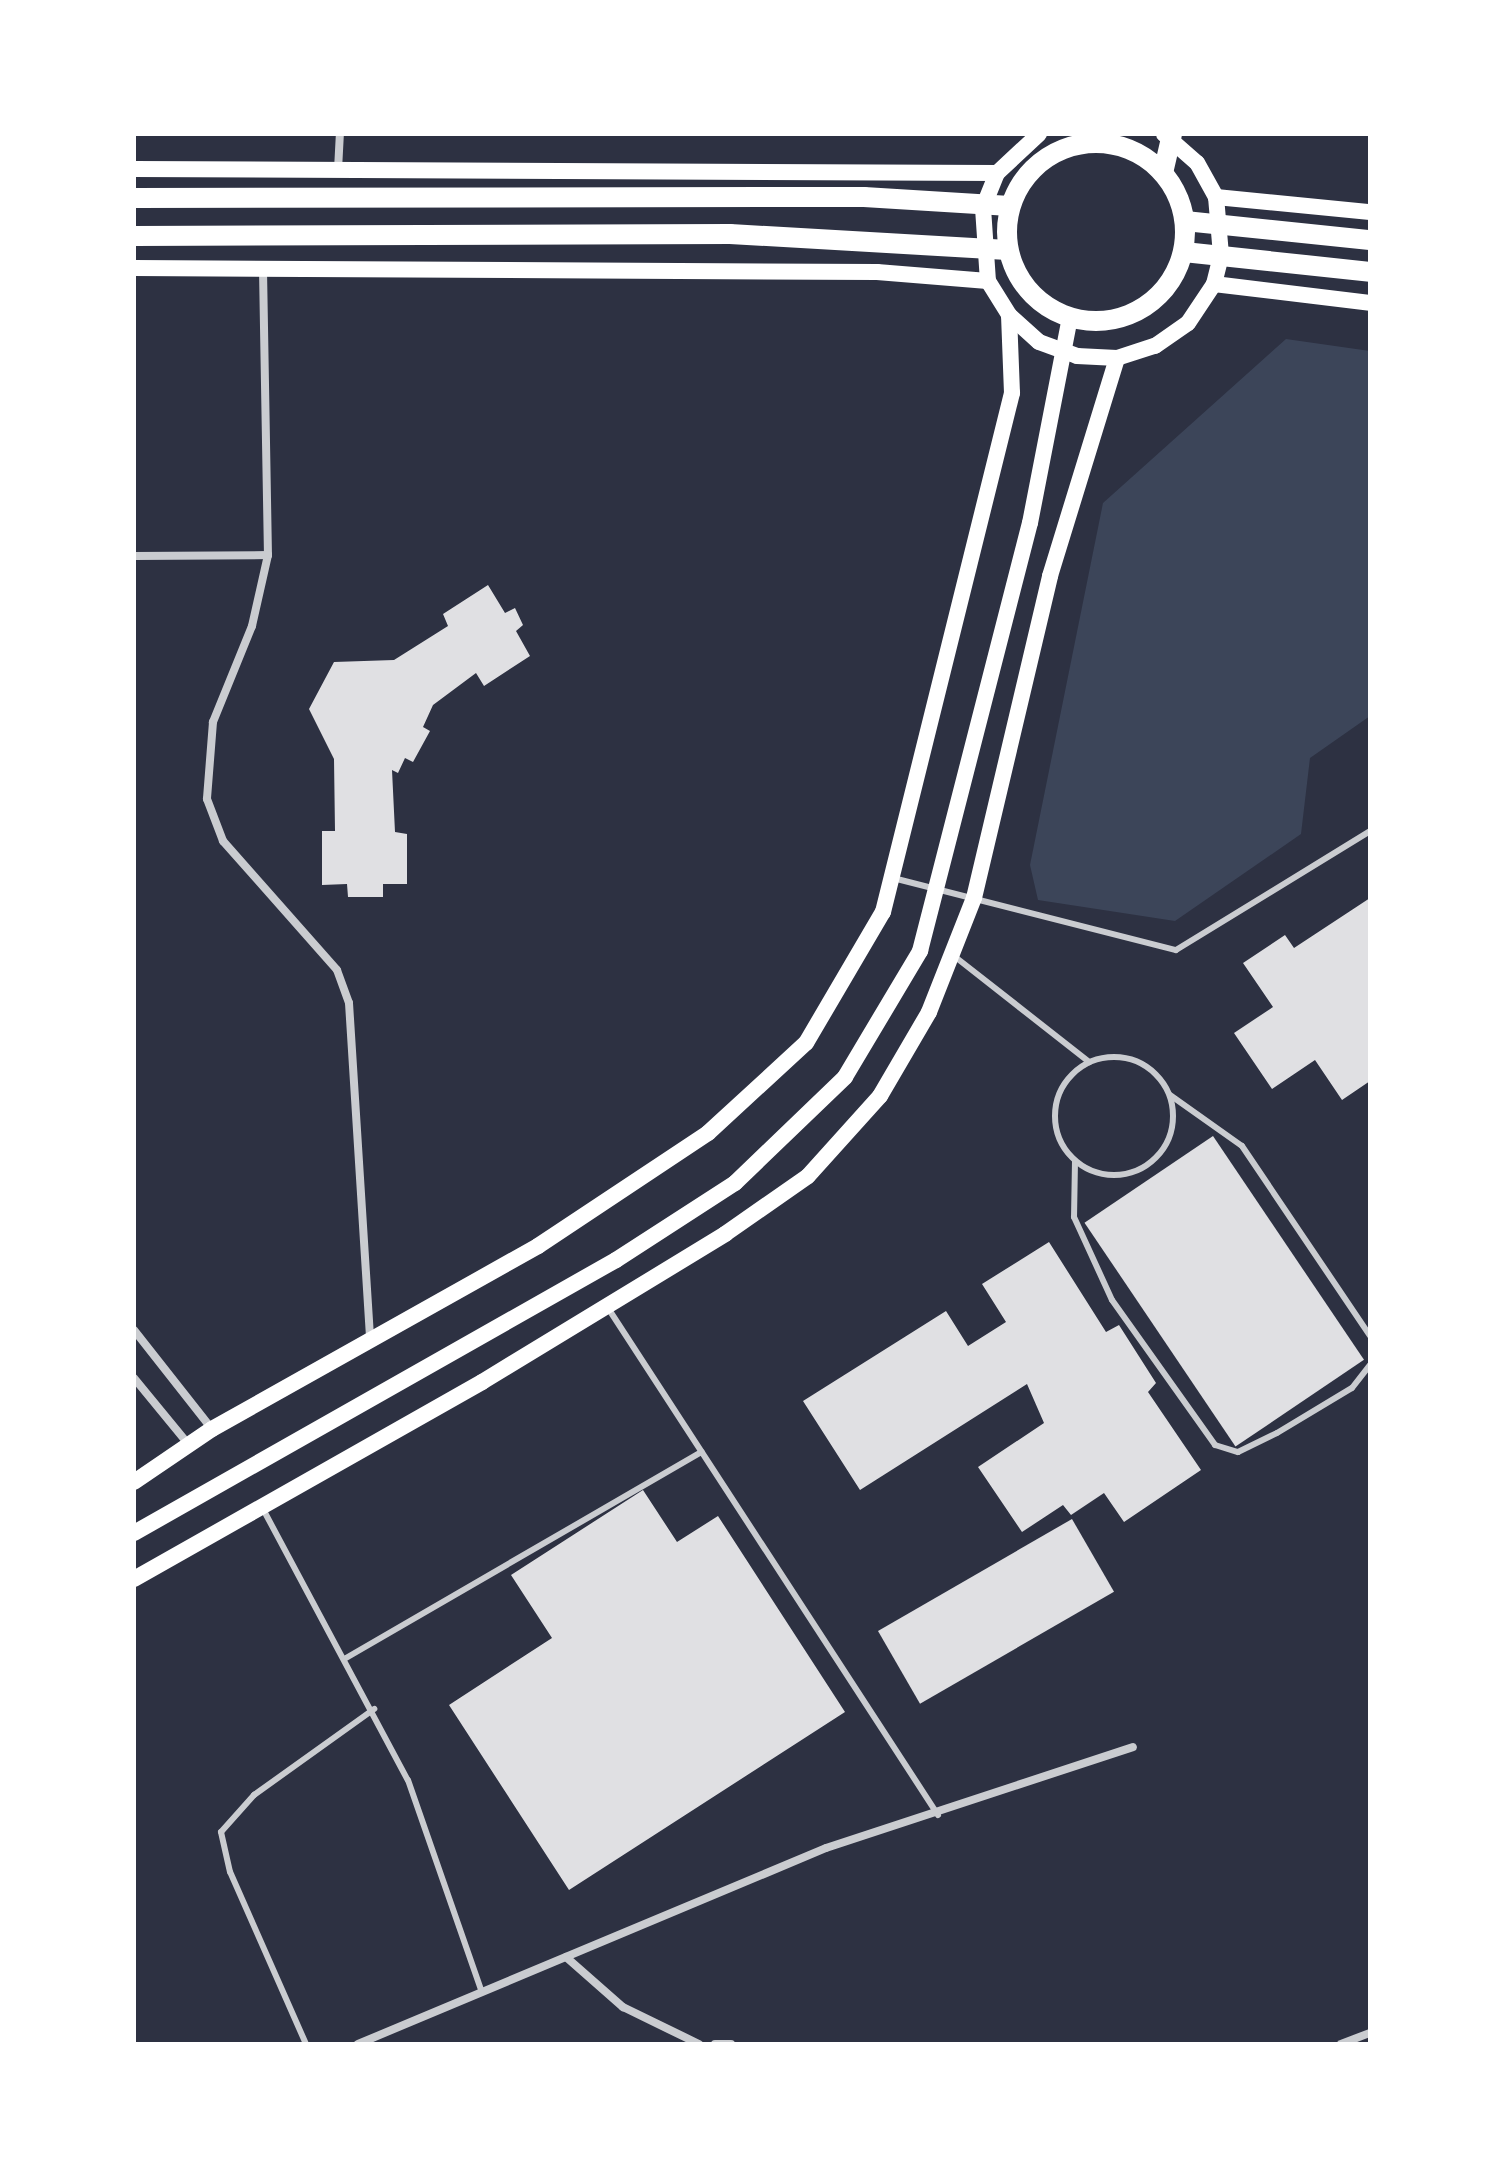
<!DOCTYPE html>
<style>
body{margin:0}
#map{position:relative;width:1504px;height:2178px;overflow:hidden;background:#2d3142;font-family:Quicksand,sans-serif}
div>[style]{position:absolute}
.green>*{inset:0;background:#3c4559}
.building>*{inset:0;background:#e0e0e3;transform-origin:0 0}
.service>*{height:6px;margin:-3px;padding:0 3px;transform-origin:3px;border-radius:3px;background:#caccd0}
.service>.ring{margin:-3px;padding:0;box-sizing:content-box;background:none;border:6px solid #caccd0;border-radius:50%}
.minor>*{height:8px;margin:-4px;padding:0 4px;transform-origin:4px;border-radius:4px;background:#caccd0}
.secondary>*{height:16px;margin:-8px;padding:0 8px;transform-origin:8px;border-radius:8px;background:#fff}
.primary>*{height:20px;margin:-10px;padding:0 10px;transform-origin:10px;border-radius:10px;background:#fff}
.primary>.ring{margin:-10px;padding:0;box-sizing:content-box;background:none;border:20px solid #fff;border-radius:50%}
span{translate:-50% -50%;white-space:nowrap;text-align:center;line-height:1.15;-webkit-text-stroke:8px #fff;paint-order:stroke}
.frame{position:absolute;inset:0;border:136px solid #fff;pointer-events:none}
</style>
<div id="map">
<div class="green">
<div style="clip-path:polygon(1286px 339px,1370px 351px,1370px 716px,1310px 758px,1301px 834px,1175px 921px,1038px 900px,1030px 865px,1103px 503px)"></div>
</div>
<div class="building">
<div style="clip-path:polygon(488px 585px,505px 613px,515px 608px,523px 625px,516px 631px,530px 656px,484px 686px,476px 673px,433px 705px,423px 727px,430px 731px,413px 762px,405px 758px,398px 773px,392px 770px,395px 832px,407px 834px,407px 884px,383px 884px,383px 897px,348px 897px,347px 884px,322px 885px,322px 831px,335px 831px,334px 759px,309px 709px,334px 662px,394px 660px,448px 626px,443px 614px)"></div>
<div style="clip-path:polygon(1370px 898px,1370px 1081px,1342px 1100px,1315px 1060px,1272px 1089px,1234px 1033px,1273px 1007px,1243px 963px,1285px 935px,1294px 948px)"></div>
<div style="left:1213px;top:1136px;width:270px;height:155px;rotate:56deg"></div>
<div style="clip-path:polygon(1049px 1242px,1106px 1332px,1119px 1325px,1156px 1383px,1148px 1392px,1201px 1470px,1124px 1522px,1104px 1493px,1071px 1515px,1063px 1505px,1022px 1532px,978px 1467px,1044px 1423px,1027px 1384px,860px 1490px,803px 1401px,946px 1311px,968px 1346px,1006px 1322px,982px 1284px)"></div>
<div style="clip-path:polygon(643px 1490px,677px 1542px,718px 1516px,845px 1712px,569px 1890px,449px 1705px,552px 1638px,511px 1575px)"></div>
<div style="left:1072px;top:1519px;width:84px;height:224px;rotate:60deg"></div>
</div>
<div class="service">
<div style="left:893px;top:878px;width:292px;rotate:14.3deg"></div>
<div style="left:1176px;top:950px;width:228px;rotate:-31.5deg"></div>
<div style="left:954px;top:956px;width:172px;rotate:38.1deg"></div>
<div class="ring" style="left:1055px;top:1057px;width:112px;height:112px"></div>
<div style="left:1170px;top:1095px;width:88px;rotate:35.3deg"></div>
<div style="left:1242px;top:1146px;width:229px;rotate:56deg"></div>
<div style="left:1075px;top:1161px;width:56px;rotate:91deg"></div>
<div style="left:1074px;top:1217px;width:91px;rotate:65.4deg"></div>
<div style="left:1112px;top:1300px;width:178px;rotate:54.6deg"></div>
<div style="left:1215px;top:1445px;width:24px;rotate:17deg"></div>
<div style="left:1238px;top:1452px;width:43px;rotate:-26deg"></div>
<div style="left:1277px;top:1433px;width:87px;rotate:-31deg"></div>
<div style="left:1352px;top:1388px;width:29px;rotate:-52deg"></div>
<div style="left:608px;top:1308px;width:605px;rotate:56.94deg"></div>
<div style="left:263px;top:1509px;width:307px;rotate:61.9deg"></div>
<div style="left:408px;top:1780px;width:225px;rotate:70.8deg"></div>
<div style="left:346px;top:1658px;width:411px;rotate:-30.1deg"></div>
<div style="left:306px;top:2044px;width:188px;rotate:-113.8deg"></div>
<div style="left:230px;top:1872px;width:41px;rotate:-102.7deg"></div>
<div style="left:221px;top:1832px;width:50px;rotate:-48.3deg"></div>
<div style="left:254px;top:1795px;width:148px;rotate:-35.6deg"></div>
</div>
<div class="minor">
<div style="left:338px;top:170px;width:36px;rotate:-87deg"></div>
<div style="left:263px;top:270px;width:285px;rotate:89deg"></div>
<div style="left:268px;top:555px;width:73px;rotate:102.7deg"></div>
<div style="left:252px;top:626px;width:104px;rotate:112.1deg"></div>
<div style="left:213px;top:722px;width:77px;rotate:94.5deg"></div>
<div style="left:207px;top:799px;width:45px;rotate:69.1deg"></div>
<div style="left:223px;top:841px;width:172px;rotate:48.5deg"></div>
<div style="left:337px;top:970px;width:35px;rotate:70deg"></div>
<div style="left:349px;top:1003px;width:337px;rotate:86.4deg"></div>
<div style="left:134px;top:556px;width:134px;rotate:-0.4deg"></div>
<div style="left:134px;top:1330px;width:126px;rotate:51.8deg"></div>
<div style="left:134px;top:1378px;width:87px;rotate:50.6deg"></div>
<div style="left:566px;top:1957px;width:76px;rotate:41.3deg"></div>
<div style="left:623px;top:2007px;width:85px;rotate:26deg"></div>
<div style="left:358px;top:2044px;width:507px;rotate:-22.72deg"></div>
<div style="left:826px;top:1848px;width:323px;rotate:-18.2deg"></div>
<div style="left:715px;top:2044px;width:16px"></div>
<div style="left:1341px;top:2044px;width:31px;rotate:-21deg"></div>
</div>
<div class="secondary">
<div style="left:1039px;top:134px;width:57px;rotate:137.1deg"></div>
<div style="left:997px;top:173px;width:38px;rotate:112deg"></div>
<div style="left:983px;top:208px;width:73px;rotate:86.1deg"></div>
<div style="left:988px;top:281px;width:40px;rotate:58deg"></div>
<div style="left:1009px;top:315px;width:40px;rotate:42deg"></div>
<div style="left:1039px;top:342px;width:40px;rotate:20.2deg"></div>
<div style="left:1077px;top:356px;width:40px;rotate:2.9deg"></div>
<div style="left:1117px;top:358px;width:40px;rotate:-18deg"></div>
<div style="left:1155px;top:346px;width:40px;rotate:-34.9deg"></div>
<div style="left:1188px;top:323px;width:47px;rotate:-56.3deg"></div>
<div style="left:1214px;top:284px;width:30px;rotate:-76deg"></div>
<div style="left:1221px;top:255px;width:58px;rotate:-94.9deg"></div>
<div style="left:1216px;top:197px;width:39px;rotate:-119deg"></div>
<div style="left:1197px;top:163px;width:44px;rotate:-138.7deg"></div>
<div style="left:134px;top:169px;width:863px;rotate:0.27deg"></div>
<div style="left:1216px;top:197px;width:155px;rotate:5.6deg"></div>
<div style="left:134px;top:268px;width:743px;rotate:0.31deg"></div>
<div style="left:877px;top:272px;width:111px;rotate:4.6deg"></div>
<div style="left:1214px;top:284px;width:157px;rotate:6.9deg"></div>
<div style="left:134px;top:1482px;width:94px;rotate:-34.2deg"></div>
<div style="left:212px;top:1429px;width:374px;rotate:-29.3deg"></div>
<div style="left:538px;top:1246px;width:204px;rotate:-33.6deg"></div>
<div style="left:708px;top:1133px;width:133px;rotate:-42.6deg"></div>
<div style="left:806px;top:1043px;width:152px;rotate:-59.6deg"></div>
<div style="left:883px;top:912px;width:535px;rotate:-76.04deg"></div>
<div style="left:1012px;top:393px;width:78px;rotate:-92.2deg"></div>
<div style="left:134px;top:1533px;width:554px;rotate:-29.53deg"></div>
<div style="left:616px;top:1260px;width:142px;rotate:-32.9deg"></div>
<div style="left:735px;top:1183px;width:153px;rotate:-43.9deg"></div>
<div style="left:845px;top:1077px;width:147px;rotate:-59.2deg"></div>
<div style="left:920px;top:951px;width:442px;rotate:-75.6deg"></div>
<div style="left:1030px;top:523px;width:210px;rotate:-79deg"></div>
<div style="left:134px;top:1579px;width:400px;rotate:-29.5deg"></div>
<div style="left:482px;top:1382px;width:285px;rotate:-31.3deg"></div>
<div style="left:725px;top:1234px;width:101px;rotate:-34.9deg"></div>
<div style="left:808px;top:1176px;width:108px;rotate:-48deg"></div>
<div style="left:880px;top:1096px;width:97px;rotate:-59.7deg"></div>
<div style="left:929px;top:1012px;width:123px;rotate:-68.5deg"></div>
<div style="left:974px;top:898px;width:331px;rotate:-76.7deg"></div>
<div style="left:1050px;top:576px;width:228px;rotate:-72.9deg"></div>
</div>
<div class="primary">
<div class="ring" style="left:1007px;top:143px;width:158px;height:158px"></div>
<div style="left:1163px;top:173px;width:40px;rotate:-77deg"></div>
<div style="left:134px;top:198px;width:730px;rotate:-0.08deg"></div>
<div style="left:864px;top:197px;width:146px;rotate:3.5deg"></div>
<div style="left:1185px;top:221px;width:186px;rotate:5.9deg"></div>
<div style="left:134px;top:236px;width:596px;rotate:-0.19deg"></div>
<div style="left:730px;top:234px;width:278px;rotate:3.3deg"></div>
<div style="left:1184px;top:252px;width:187px;rotate:6.1deg"></div>
</div>
<div class="frame"></div>
</div>
